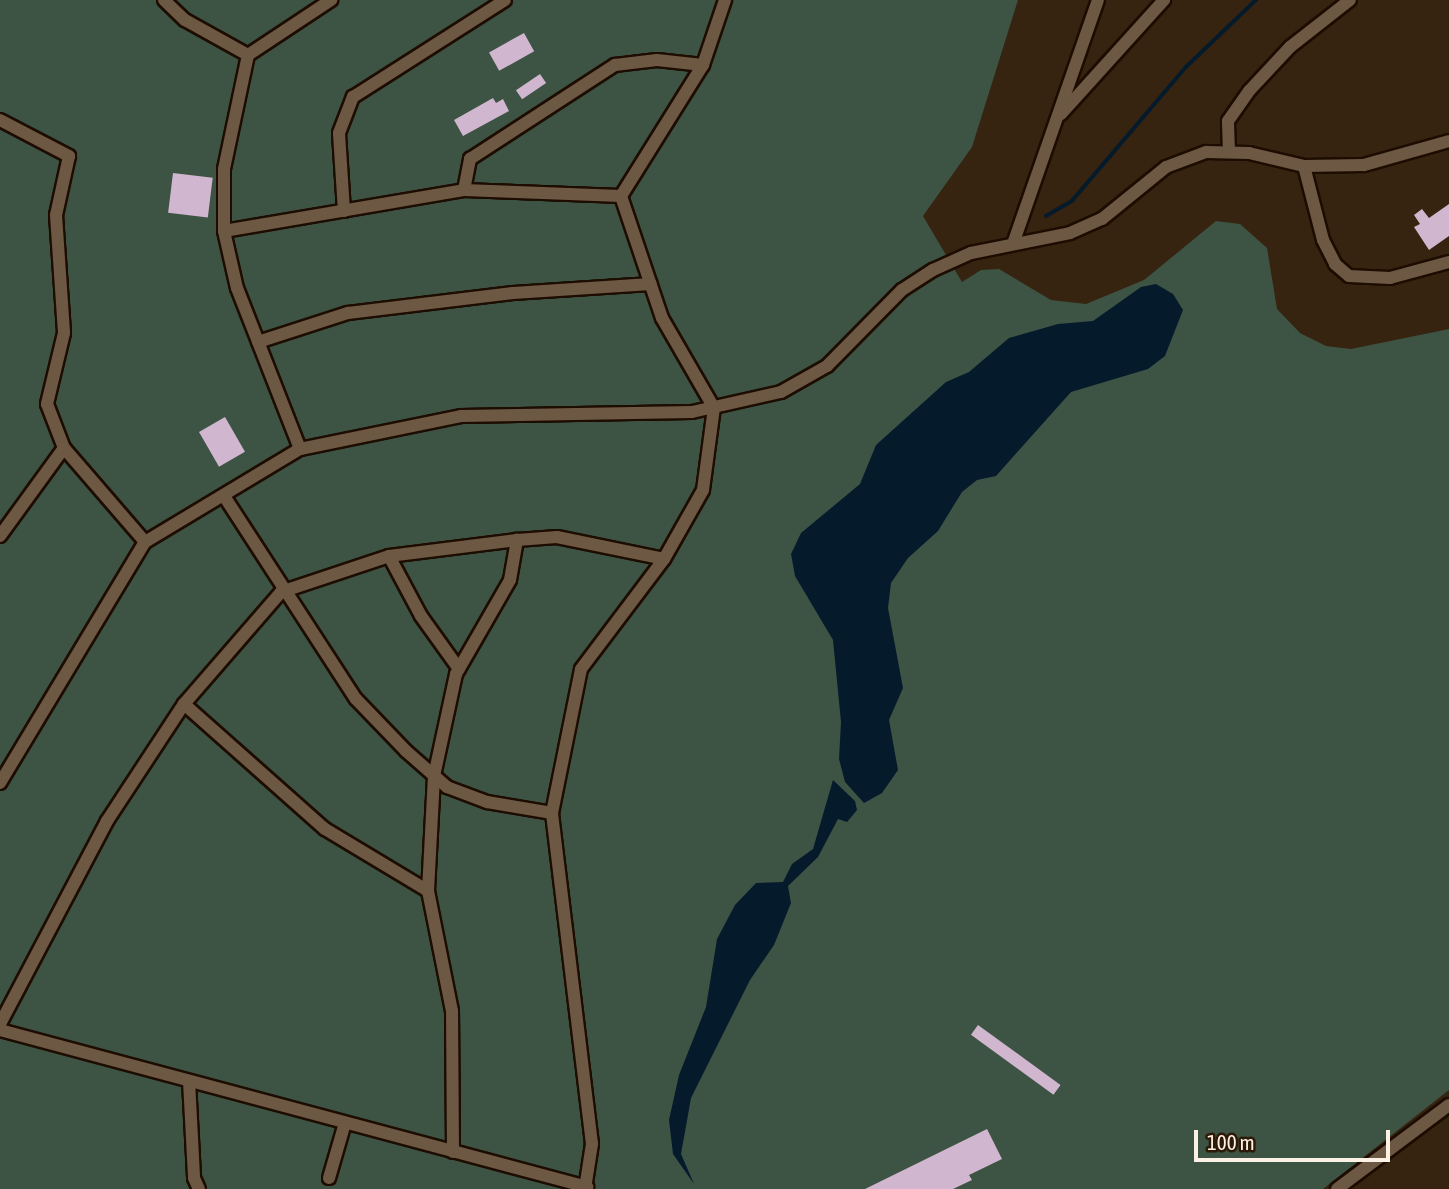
<!DOCTYPE html>
<style>
body{margin:0}
#map{position:relative;width:1449px;height:1189px;overflow:hidden;background:#362310;font-family:"Asap Condensed",sans-serif}
div>[style]{position:absolute}
.green>*{inset:0;background:#3d5344}
.water>*{inset:0;background:#051b2c}
.stream>*{height:3.5px;margin:-1.75px;padding:0 1.75px;transform-origin:1.75px;border-radius:1.75px;background:#051b2c}
.building>*{inset:0;background:#d0b6ce;transform-origin:0 0}
.roads{filter:drop-shadow(2px 0 #1d0c00) drop-shadow(-2px 0 #1d0c00) drop-shadow(0 2px #1d0c00) drop-shadow(0 -2px #1d0c00)}
.street>*{height:12px;margin:-6px;padding:0 6px;transform-origin:6px;border-radius:6px;background:#6d5843}
span{translate:-50% -50%;white-space:nowrap;text-align:center;line-height:1.15;-webkit-text-stroke:7px #2c1a06;paint-order:stroke}
.scale{position:absolute;left:1194px;top:1130px;width:196px;height:32px;box-sizing:border-box;border:4px solid #fdf1e5;border-top:0;padding-left:9px;font-size:21px;line-height:24px;white-space:nowrap;color:#fdf1e5;-webkit-text-stroke:5px #2c1a06;paint-order:stroke}
</style>
<div id="map">
<div class="green">
<div style="clip-path:polygon(0 0,1018px 0,972px 147px,923px 216px,962px 282px,981px 270px,999px 269px,1051px 300px,1086px 304px,1144px 280px,1216px 221px,1240px 224px,1267px 248px,1277px 309px,1300px 333px,1326px 346px,1351px 349px,1449px 329px,1449px 1090px,1323px 1189px,0 1189px)"></div>
</div>
<div class="water">
<div style="clip-path:polygon(1156px 284px,1173px 294px,1183px 310px,1165px 356px,1148px 369px,1071px 392px,996px 476px,977px 480px,962px 492px,938px 531px,908px 558px,891px 583px,888px 608px,903px 688px,889px 720px,898px 770px,882px 793px,864px 803px,845px 782px,839px 759px,841px 722px,833px 640px,795px 576px,791px 554px,801px 533px,860px 484px,876px 445px,946px 382px,969px 372px,1009px 338px,1058px 324px,1093px 321px,1141px 287px)"></div>
<div style="clip-path:polygon(833px 780px,855px 801px,857px 810px,847px 822px,838px 819px,818px 857px,788px 886px,791px 903px,774px 945px,750px 980px,691px 1098px,681px 1154px,694px 1184px,673px 1154px,669px 1120px,679px 1075px,706px 1007px,717px 939px,735px 905px,756px 883px,783px 882px,792px 864px,813px 849px)"></div>
</div>
<div class="stream">
<div style="left:1046px;top:216px;width:30px;rotate:-30deg"></div>
<div style="left:1072px;top:201px;width:176px;rotate:-49.6deg"></div>
<div style="left:1186px;top:67px;width:97px;rotate:-43.7deg"></div>
</div>
<div class="building">
<div style="left:524px;top:33px;width:21px;height:40px;rotate:61deg"></div>
<div style="left:540px;top:74px;width:11px;height:29px;rotate:56deg"></div>
<div style="clip-path:polygon(493px 98px,496px 103px,503px 99px,509px 111px,463px 136px,454px 120px)"></div>
<div style="left:173px;top:173px;width:40px;height:40px;rotate:7deg"></div>
<div style="clip-path:polygon(1449px 204px,1449px 236px,1429px 250px,1414px 227px,1420px 224px,1414px 215px,1422px 209px,1429px 218px)"></div>
<div style="left:225px;top:417px;width:40px;height:30px;rotate:60deg"></div>
<div style="left:978px;top:1025px;width:102px;height:12px;rotate:36deg"></div>
<div style="clip-path:polygon(987px 1129px,1002px 1159px,969px 1175px,972px 1180px,953px 1189px,865px 1189px)"></div>
</div>
<div class="roads">
<div class="street">
<div style="left:164px;top:0;width:29px;rotate:44deg"></div>
<div style="left:185px;top:20px;width:72px;rotate:29.1deg"></div>
<div style="left:248px;top:55px;width:100px;rotate:-33.5deg"></div>
<div style="left:248px;top:55px;width:116px;rotate:101.9deg"></div>
<div style="left:224px;top:169px;width:62px;rotate:90deg"></div>
<div style="left:224px;top:231px;width:58px;rotate:77.2deg"></div>
<div style="left:237px;top:288px;width:173px;rotate:68.6deg"></div>
<div style="left:1061px;top:114px;width:154px;rotate:-47.9deg"></div>
<div style="left:0;top:120px;width:78px;rotate:27.6deg"></div>
<div style="left:69px;top:156px;width:60px;rotate:102.4deg"></div>
<div style="left:56px;top:215px;width:118px;rotate:86.1deg"></div>
<div style="left:64px;top:333px;width:73px;rotate:103.5deg"></div>
<div style="left:47px;top:404px;width:47px;rotate:68.9deg"></div>
<div style="left:64px;top:448px;width:124px;rotate:49.2deg"></div>
<div style="left:1229px;top:152px;width:31px;rotate:-92deg"></div>
<div style="left:1228px;top:121px;width:37px;rotate:-55deg"></div>
<div style="left:1249px;top:91px;width:60px;rotate:-47deg"></div>
<div style="left:1290px;top:47px;width:76px;rotate:-38.1deg"></div>
<div style="left:1304px;top:166px;width:76px;rotate:75.6deg"></div>
<div style="left:1323px;top:240px;width:27px;rotate:63deg"></div>
<div style="left:1335px;top:264px;width:18px;rotate:41deg"></div>
<div style="left:1349px;top:276px;width:41px;rotate:2.8deg"></div>
<div style="left:1390px;top:278px;width:61px;rotate:-15.2deg"></div>
<div style="left:464px;top:190px;width:32px;rotate:-79deg"></div>
<div style="left:470px;top:159px;width:173px;rotate:-33deg"></div>
<div style="left:615px;top:65px;width:42px;rotate:-6.8deg"></div>
<div style="left:657px;top:60px;width:46px;rotate:6.2deg"></div>
<div style="left:344px;top:211px;width:78px;rotate:-93.7deg"></div>
<div style="left:339px;top:133px;width:39px;rotate:-69deg"></div>
<div style="left:353px;top:97px;width:180px;rotate:-32.5deg"></div>
<div style="left:224px;top:231px;width:243px;rotate:-9.7deg"></div>
<div style="left:464px;top:190px;width:157px;rotate:2.2deg"></div>
<div style="left:1013px;top:244px;width:258px;rotate:-70.8deg"></div>
<div style="left:258px;top:342px;width:95px;rotate:-17.9deg"></div>
<div style="left:348px;top:313px;width:166px;rotate:-6.9deg"></div>
<div style="left:513px;top:293px;width:138px;rotate:-3.7deg"></div>
<div style="left:224px;top:496px;width:242px;rotate:57deg"></div>
<div style="left:356px;top:699px;width:72px;rotate:46.1deg"></div>
<div style="left:406px;top:751px;width:55px;rotate:41.3deg"></div>
<div style="left:447px;top:787px;width:43px;rotate:20.6deg"></div>
<div style="left:487px;top:802px;width:66px;rotate:9.6deg"></div>
<div style="left:0;top:536px;width:109px;rotate:-54deg"></div>
<div style="left:389px;top:556px;width:68px;rotate:61.9deg"></div>
<div style="left:421px;top:616px;width:65px;rotate:54.4deg"></div>
<div style="left:184px;top:704px;width:188px;rotate:41.6deg"></div>
<div style="left:325px;top:829px;width:120px;rotate:31deg"></div>
<div style="left:0;top:783px;width:281px;rotate:-59deg"></div>
<div style="left:145px;top:542px;width:181px;rotate:-31deg"></div>
<div style="left:300px;top:449px;width:164px;rotate:-11.6deg"></div>
<div style="left:461px;top:416px;width:231px;rotate:-1deg"></div>
<div style="left:692px;top:412px;width:91px;rotate:-12.7deg"></div>
<div style="left:781px;top:392px;width:53px;rotate:-29.5deg"></div>
<div style="left:827px;top:366px;width:107px;rotate:-45.4deg"></div>
<div style="left:902px;top:290px;width:37px;rotate:-33deg"></div>
<div style="left:933px;top:270px;width:42px;rotate:-24.1deg"></div>
<div style="left:971px;top:253px;width:101px;rotate:-11.4deg"></div>
<div style="left:1070px;top:233px;width:35px;rotate:-24deg"></div>
<div style="left:1102px;top:219px;width:82px;rotate:-39.1deg"></div>
<div style="left:1166px;top:167px;width:43px;rotate:-20.6deg"></div>
<div style="left:1206px;top:152px;width:43px;rotate:1.3deg"></div>
<div style="left:1249px;top:153px;width:57px;rotate:13.3deg"></div>
<div style="left:1304px;top:166px;width:60px;rotate:-1deg"></div>
<div style="left:1364px;top:165px;width:88px;rotate:-15.8deg"></div>
<div style="left:0;top:1024px;width:229px;rotate:-62.2deg"></div>
<div style="left:107px;top:821px;width:140px;rotate:-56.7deg"></div>
<div style="left:184px;top:704px;width:148px;rotate:-49.1deg"></div>
<div style="left:281px;top:592px;width:114px;rotate:-18.4deg"></div>
<div style="left:389px;top:556px;width:129px;rotate:-7.1deg"></div>
<div style="left:517px;top:540px;width:40px;rotate:-4.3deg"></div>
<div style="left:557px;top:537px;width:109px;rotate:11.6deg"></div>
<div style="left:0;top:1030px;width:608px;rotate:14.97deg"></div>
<div style="left:189px;top:1081px;width:97px;rotate:87deg"></div>
<div style="left:194px;top:1178px;width:12px;rotate:66deg"></div>
<div style="left:453px;top:1152px;width:141px;rotate:-90.4deg"></div>
<div style="left:452px;top:1011px;width:122px;rotate:-101.3deg"></div>
<div style="left:428px;top:891px;width:115px;rotate:-87deg"></div>
<div style="left:434px;top:776px;width:104px;rotate:-77.8deg"></div>
<div style="left:456px;top:674px;width:108px;rotate:-60.1deg"></div>
<div style="left:510px;top:580px;width:41px;rotate:-80.1deg"></div>
<div style="left:329px;top:1178px;width:57px;rotate:-73.8deg"></div>
<div style="left:585px;top:1189px;width:46px;rotate:-81.2deg"></div>
<div style="left:592px;top:1144px;width:333px;rotate:-96.9deg"></div>
<div style="left:552px;top:813px;width:147px;rotate:-78.6deg"></div>
<div style="left:581px;top:669px;width:138px;rotate:-53deg"></div>
<div style="left:664px;top:559px;width:79px;rotate:-60.5deg"></div>
<div style="left:703px;top:490px;width:83px;rotate:-82.4deg"></div>
<div style="left:714px;top:408px;width:104px;rotate:-120deg"></div>
<div style="left:662px;top:318px;width:129px;rotate:-108.6deg"></div>
<div style="left:621px;top:196px;width:155px;rotate:-58deg"></div>
<div style="left:703px;top:65px;width:69px;rotate:-71.3deg"></div>
<div style="left:1337px;top:1189px;width:140px;rotate:-36.9deg"></div>
</div>
</div>
<div class="scale">100 m</div>
</div>
